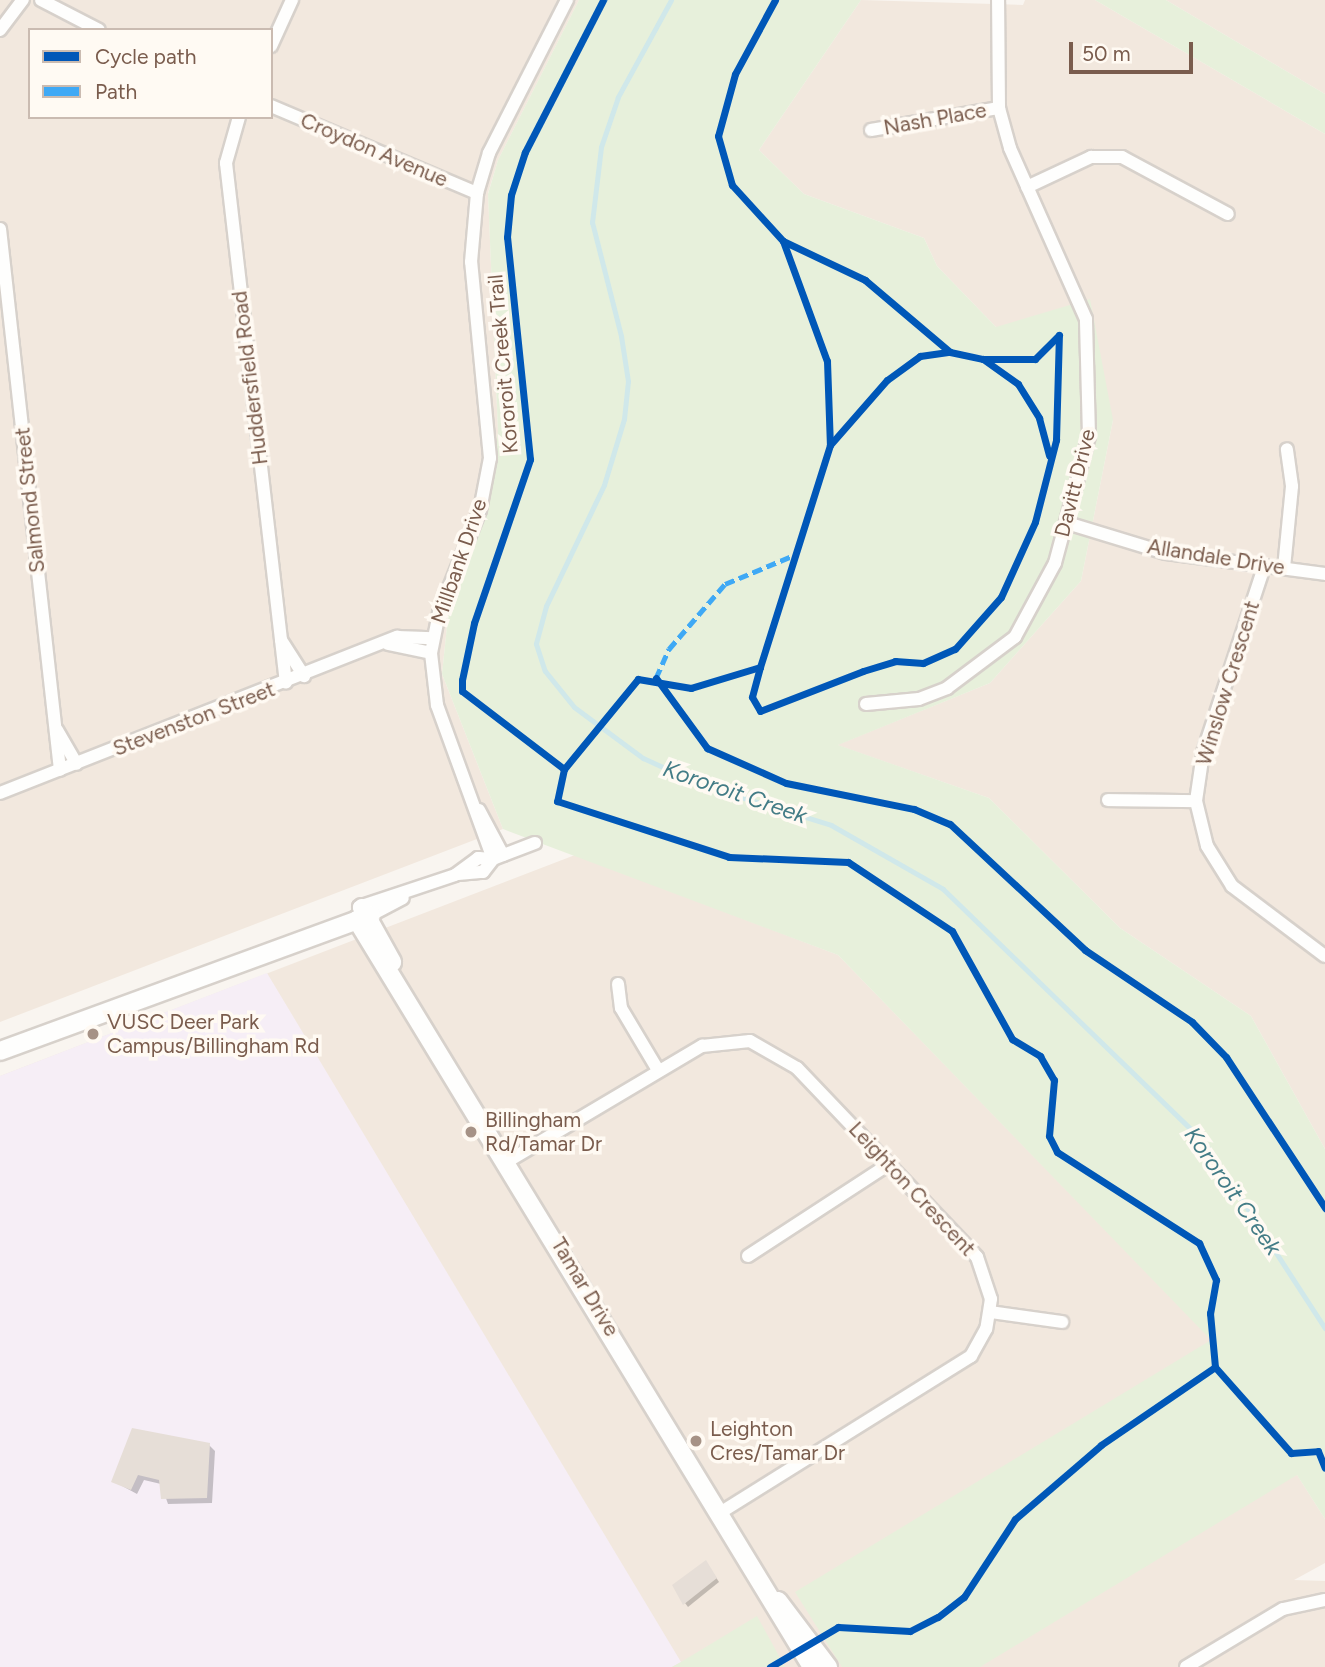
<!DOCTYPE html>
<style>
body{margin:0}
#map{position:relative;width:1325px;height:1667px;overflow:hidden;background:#f9f5f0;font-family:Figtree,sans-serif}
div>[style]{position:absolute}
.residential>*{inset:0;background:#f2e8de}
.education>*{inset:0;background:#f6eef6}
.green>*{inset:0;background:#e7f0db}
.shadow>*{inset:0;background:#0003}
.stream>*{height:5px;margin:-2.5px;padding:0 2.5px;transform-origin:2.5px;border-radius:2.5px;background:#d0e8ea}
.building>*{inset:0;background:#e6ded7}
.roads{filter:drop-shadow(2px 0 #d7d1cb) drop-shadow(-2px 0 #d7d1cb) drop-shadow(0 2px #d7d1cb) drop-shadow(0 -2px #d7d1cb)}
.street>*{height:12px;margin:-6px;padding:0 6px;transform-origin:6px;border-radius:6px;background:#fefefd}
.secondary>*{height:18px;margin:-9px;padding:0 9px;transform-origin:9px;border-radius:9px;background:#fefefd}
.quiet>*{height:5px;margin-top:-2.5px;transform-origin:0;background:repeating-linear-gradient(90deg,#3fa9f5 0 10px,transparent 0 15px)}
.cycleway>*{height:7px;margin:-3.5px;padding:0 3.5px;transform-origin:3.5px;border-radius:3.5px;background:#0057b8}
.dots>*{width:19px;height:19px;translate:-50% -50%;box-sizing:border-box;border:4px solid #fffaf3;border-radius:50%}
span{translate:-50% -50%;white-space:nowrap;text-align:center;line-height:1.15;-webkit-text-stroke:7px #fffaf3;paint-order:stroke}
.street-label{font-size:21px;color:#7a5c4d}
.poi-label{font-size:21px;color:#7a5c4d}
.left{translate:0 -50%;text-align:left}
.water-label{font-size:23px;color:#437c86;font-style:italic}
.legend{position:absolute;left:28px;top:28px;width:245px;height:91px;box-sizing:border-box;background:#fffaf3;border:2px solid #cabbb1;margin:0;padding:9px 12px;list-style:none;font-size:21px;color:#7a5c4d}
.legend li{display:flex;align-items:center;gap:14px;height:35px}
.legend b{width:35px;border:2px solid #cabbb1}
.scale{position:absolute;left:1069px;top:42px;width:124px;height:32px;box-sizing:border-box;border:4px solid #7a5c4d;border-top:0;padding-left:9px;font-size:21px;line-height:24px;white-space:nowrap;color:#7a5c4d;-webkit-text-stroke:5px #fffaf3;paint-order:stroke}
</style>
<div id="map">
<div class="residential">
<div style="clip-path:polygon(evenodd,0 0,579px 0,498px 160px,488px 193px,498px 432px,488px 512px,449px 607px,442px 674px,503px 829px,0 1022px,0 0,30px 30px,271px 30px,271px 117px,30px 117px,30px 30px)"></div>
<div style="clip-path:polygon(861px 0,1023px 5px,1025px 0,1095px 0,1325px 134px,1325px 1149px,1251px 1016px,1120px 928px,989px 798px,837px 745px,990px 683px,1081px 581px,1113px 420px,996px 327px,937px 266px,924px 238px,804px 194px,759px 150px)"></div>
<div style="clip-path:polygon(1166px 0,1325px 0,1325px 94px)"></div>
<div style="clip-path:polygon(575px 855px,838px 955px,1212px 1340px,1325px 1519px,1325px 1563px,1294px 1580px,1325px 1581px,1325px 1667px,0 1667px,0 1076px)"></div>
</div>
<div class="education">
<div style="clip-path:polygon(267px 973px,681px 1662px,672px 1667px,0 1667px,0 1076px)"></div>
</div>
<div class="green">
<div style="clip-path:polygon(579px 0,861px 0,759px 150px,804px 194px,924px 238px,937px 266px,996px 327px,1090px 299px,1113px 420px,1081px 581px,990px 683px,838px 745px,989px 798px,1120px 928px,1251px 1016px,1325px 1149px,1325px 1519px,1297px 1475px,980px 1667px,842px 1667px,795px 1592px,1211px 1340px,838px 955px,503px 829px,442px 674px,449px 607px,488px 512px,498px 432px,488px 194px,498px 160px)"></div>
<div style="clip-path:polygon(1095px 0,1166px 0,1325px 94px,1325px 134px)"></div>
<div style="clip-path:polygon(757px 1616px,785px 1667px,672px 1667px,681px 1662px)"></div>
</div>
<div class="shadow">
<div style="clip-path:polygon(209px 1445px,215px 1451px,212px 1503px,168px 1504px,161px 1484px,144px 1480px,137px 1494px,113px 1481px)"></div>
<div style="clip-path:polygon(706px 1562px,719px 1582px,688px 1607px,685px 1603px)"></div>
</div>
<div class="stream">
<div style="left:671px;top:0;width:111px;rotate:118.7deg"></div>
<div style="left:618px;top:97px;width:53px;rotate:108.8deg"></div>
<div style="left:601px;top:147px;width:76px;rotate:96.8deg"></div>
<div style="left:592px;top:222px;width:118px;rotate:75.7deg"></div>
<div style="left:621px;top:336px;width:46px;rotate:81.2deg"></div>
<div style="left:628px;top:381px;width:38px;rotate:96deg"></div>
<div style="left:624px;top:419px;width:69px;rotate:106.9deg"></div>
<div style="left:604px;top:485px;width:134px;rotate:115.6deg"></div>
<div style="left:546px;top:606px;width:39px;rotate:105deg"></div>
<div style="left:536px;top:644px;width:28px;rotate:72deg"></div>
<div style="left:545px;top:671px;width:46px;rotate:51.1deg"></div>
<div style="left:574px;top:707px;width:86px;rotate:36.5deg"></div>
<div style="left:643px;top:758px;width:65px;rotate:24.6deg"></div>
<div style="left:702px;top:785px;width:135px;rotate:17.2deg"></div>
<div style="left:831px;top:825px;width:129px;rotate:29.7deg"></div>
<div style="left:943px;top:889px;width:363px;rotate:44.1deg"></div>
<div style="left:1204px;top:1142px;width:222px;rotate:57deg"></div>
</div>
<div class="building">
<div style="clip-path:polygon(132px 1428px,210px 1443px,207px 1498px,161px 1499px,159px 1480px,138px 1475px,131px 1490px,111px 1482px)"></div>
<div style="clip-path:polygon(706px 1560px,717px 1578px,683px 1605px,672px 1585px)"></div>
</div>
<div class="roads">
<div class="street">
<div style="left:41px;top:0;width:65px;rotate:27.3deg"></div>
<div style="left:0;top:30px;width:38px;rotate:-53deg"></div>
<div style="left:271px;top:46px;width:51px;rotate:-65.5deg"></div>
<div style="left:271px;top:106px;width:224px;rotate:22.9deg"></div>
<div style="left:239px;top:117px;width:48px;rotate:105.8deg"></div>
<div style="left:226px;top:163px;width:523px;rotate:83.42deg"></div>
<div style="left:871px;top:130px;width:130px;rotate:-9.8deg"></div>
<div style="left:1027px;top:187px;width:71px;rotate:-25.1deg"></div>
<div style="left:1091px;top:157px;width:31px"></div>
<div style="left:1122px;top:157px;width:120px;rotate:28.3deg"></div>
<div style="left:0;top:229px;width:544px;rotate:83.67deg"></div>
<div style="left:1067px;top:523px;width:103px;rotate:16.9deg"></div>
<div style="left:1166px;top:553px;width:160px;rotate:7.5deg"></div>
<div style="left:1264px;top:567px;width:196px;rotate:108.2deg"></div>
<div style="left:1203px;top:753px;width:49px;rotate:98.3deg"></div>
<div style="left:1196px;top:801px;width:46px;rotate:76.3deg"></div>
<div style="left:1207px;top:846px;width:47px;rotate:58deg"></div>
<div style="left:1232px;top:886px;width:116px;rotate:37deg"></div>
<div style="left:1284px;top:568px;width:82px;rotate:-84.4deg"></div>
<div style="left:1292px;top:486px;width:37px;rotate:-98deg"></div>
<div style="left:281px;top:640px;width:43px;rotate:57.4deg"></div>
<div style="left:388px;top:644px;width:44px;rotate:11.8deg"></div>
<div style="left:866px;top:704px;width:53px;rotate:-5.4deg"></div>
<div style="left:919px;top:699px;width:30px;rotate:-21deg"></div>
<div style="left:947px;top:688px;width:85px;rotate:-36.9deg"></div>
<div style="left:1015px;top:637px;width:84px;rotate:-61.6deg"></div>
<div style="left:1055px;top:563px;width:131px;rotate:-75deg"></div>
<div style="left:1089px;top:436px;width:117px;rotate:-91.5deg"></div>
<div style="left:1086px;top:319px;width:187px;rotate:-114deg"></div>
<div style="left:1010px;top:148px;width:41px;rotate:-105.4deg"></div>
<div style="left:999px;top:108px;width:108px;rotate:-90.5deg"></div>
<div style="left:57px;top:730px;width:39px;rotate:60deg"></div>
<div style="left:0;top:793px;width:427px;rotate:-21.5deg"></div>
<div style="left:397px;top:637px;width:36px;rotate:2deg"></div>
<div style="left:1108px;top:800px;width:88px;rotate:0.7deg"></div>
<div style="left:479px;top:810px;width:51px;rotate:61.9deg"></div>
<div style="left:493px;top:859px;width:164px;rotate:-110deg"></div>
<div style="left:437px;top:705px;width:52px;rotate:-96.6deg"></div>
<div style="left:431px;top:653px;width:41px;rotate:-78.7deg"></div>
<div style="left:439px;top:613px;width:111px;rotate:-68.3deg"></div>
<div style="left:480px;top:510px;width:53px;rotate:-79.1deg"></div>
<div style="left:490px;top:458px;width:197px;rotate:-95.5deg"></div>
<div style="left:471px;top:262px;width:69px;rotate:-85deg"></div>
<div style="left:477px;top:193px;width:42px;rotate:-73.3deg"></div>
<div style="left:489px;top:153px;width:172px;rotate:-63deg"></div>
<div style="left:458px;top:874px;width:25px;rotate:-5deg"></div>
<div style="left:483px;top:872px;width:16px;rotate:-52deg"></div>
<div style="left:359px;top:907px;width:101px;rotate:-18.4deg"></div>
<div style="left:455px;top:875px;width:29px;rotate:-36deg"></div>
<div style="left:478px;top:858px;width:15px;rotate:4deg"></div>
<div style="left:493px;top:859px;width:45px;rotate:-20.9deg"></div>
<div style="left:371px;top:915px;width:36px;rotate:-28deg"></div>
<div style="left:618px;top:984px;width:24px;rotate:83deg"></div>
<div style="left:621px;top:1008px;width:72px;rotate:59.2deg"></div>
<div style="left:508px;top:1161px;width:226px;rotate:-30.7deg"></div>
<div style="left:702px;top:1046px;width:48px;rotate:-5.9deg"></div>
<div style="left:750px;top:1041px;width:54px;rotate:29.9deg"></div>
<div style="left:797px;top:1068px;width:261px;rotate:46.4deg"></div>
<div style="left:977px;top:1257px;width:44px;rotate:71.6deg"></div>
<div style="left:991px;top:1299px;width:30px;rotate:99deg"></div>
<div style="left:986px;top:1329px;width:31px;rotate:119deg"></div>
<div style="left:971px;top:1356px;width:295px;rotate:148deg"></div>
<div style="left:748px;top:1256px;width:168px;rotate:-33.1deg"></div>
<div style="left:990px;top:1312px;width:73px;rotate:7.9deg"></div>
<div style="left:1186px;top:1667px;width:113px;rotate:-30.9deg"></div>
<div style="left:1283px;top:1609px;width:43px;rotate:-12.1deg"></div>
</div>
<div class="secondary">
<div style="left:362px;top:908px;width:62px;rotate:60.9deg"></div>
<div style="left:357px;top:920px;width:875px;rotate:58.65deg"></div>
<div style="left:0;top:1051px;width:395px;rotate:-20.1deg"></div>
<div style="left:778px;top:1601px;width:83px;rotate:52.9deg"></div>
</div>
</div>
<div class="quiet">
<div style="left:656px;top:678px;width:32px;rotate:-66deg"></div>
<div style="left:669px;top:649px;width:86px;rotate:-49.3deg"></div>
<div style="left:725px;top:584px;width:73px;rotate:-22.7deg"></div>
</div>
<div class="cycleway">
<div style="left:775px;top:0;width:84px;rotate:118.4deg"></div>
<div style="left:735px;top:74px;width:64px;rotate:105.3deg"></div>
<div style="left:718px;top:136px;width:51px;rotate:74.1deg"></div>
<div style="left:732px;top:185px;width:76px;rotate:47.7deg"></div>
<div style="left:783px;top:241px;width:128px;rotate:69.9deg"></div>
<div style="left:827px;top:361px;width:84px;rotate:88deg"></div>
<div style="left:830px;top:445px;width:233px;rotate:107.5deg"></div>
<div style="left:760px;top:667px;width:72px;rotate:163.1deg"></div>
<div style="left:691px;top:688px;width:54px;rotate:-170.4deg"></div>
<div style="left:638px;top:679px;width:117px;rotate:129.4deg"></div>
<div style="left:564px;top:769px;width:33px;rotate:102deg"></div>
<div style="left:557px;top:801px;width:181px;rotate:18deg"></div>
<div style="left:729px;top:857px;width:119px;rotate:2.4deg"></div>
<div style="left:848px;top:862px;width:125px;rotate:33.6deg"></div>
<div style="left:952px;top:931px;width:124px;rotate:60.9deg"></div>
<div style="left:1012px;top:1039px;width:33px;rotate:31deg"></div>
<div style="left:1040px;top:1056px;width:28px;rotate:60deg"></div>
<div style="left:1054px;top:1080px;width:56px;rotate:95.1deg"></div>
<div style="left:1049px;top:1136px;width:18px;rotate:63deg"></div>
<div style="left:1057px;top:1152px;width:169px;rotate:32.7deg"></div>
<div style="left:1199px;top:1243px;width:41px;rotate:65.3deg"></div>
<div style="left:1216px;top:1280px;width:34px;rotate:100deg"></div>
<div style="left:1210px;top:1313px;width:54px;rotate:84.7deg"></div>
<div style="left:1215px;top:1367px;width:115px;rotate:48.5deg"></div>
<div style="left:1291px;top:1453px;width:27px;rotate:-4deg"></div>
<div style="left:1318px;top:1451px;width:18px;rotate:68deg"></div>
<div style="left:783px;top:241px;width:91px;rotate:25.4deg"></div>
<div style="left:865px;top:280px;width:111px;rotate:40.3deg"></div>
<div style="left:830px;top:445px;width:86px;rotate:-48.8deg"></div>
<div style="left:887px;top:380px;width:41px;rotate:-36deg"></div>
<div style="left:920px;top:356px;width:30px;rotate:-8deg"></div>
<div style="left:950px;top:352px;width:34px;rotate:12deg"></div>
<div style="left:983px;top:359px;width:43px;rotate:35.5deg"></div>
<div style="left:1018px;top:384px;width:40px;rotate:58deg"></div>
<div style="left:1039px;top:418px;width:39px;rotate:75deg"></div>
<div style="left:760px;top:667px;width:31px;rotate:105deg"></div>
<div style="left:752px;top:697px;width:16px;rotate:60deg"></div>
<div style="left:760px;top:711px;width:110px;rotate:-21.2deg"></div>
<div style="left:863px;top:671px;width:34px;rotate:-17deg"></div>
<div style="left:895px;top:661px;width:28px;rotate:4deg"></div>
<div style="left:923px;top:663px;width:35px;rotate:-24deg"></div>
<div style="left:955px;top:649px;width:69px;rotate:-48.5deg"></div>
<div style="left:1001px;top:597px;width:82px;rotate:-65.6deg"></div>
<div style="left:1035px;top:522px;width:85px;rotate:-75.6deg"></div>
<div style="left:1056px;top:440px;width:105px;rotate:-88.4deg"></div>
<div style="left:1059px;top:335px;width:34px;rotate:135deg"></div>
<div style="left:1035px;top:359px;width:52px;rotate:180deg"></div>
<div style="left:656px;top:678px;width:87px;rotate:53.9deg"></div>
<div style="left:707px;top:748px;width:86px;rotate:23.9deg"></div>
<div style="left:786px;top:783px;width:131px;rotate:11.5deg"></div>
<div style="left:914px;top:809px;width:39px;rotate:23deg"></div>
<div style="left:950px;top:824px;width:185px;rotate:43deg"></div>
<div style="left:1085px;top:950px;width:129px;rotate:33.9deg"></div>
<div style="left:1192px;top:1022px;width:49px;rotate:45.8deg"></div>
<div style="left:1226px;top:1057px;width:181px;rotate:56.7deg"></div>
<div style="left:564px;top:769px;width:128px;rotate:-142.6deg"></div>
<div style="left:462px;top:691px;width:11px;rotate:-90deg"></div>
<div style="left:462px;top:680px;width:58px;rotate:-78.1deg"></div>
<div style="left:474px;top:623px;width:173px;rotate:-71.1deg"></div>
<div style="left:530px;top:459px;width:223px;rotate:-95.9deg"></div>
<div style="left:507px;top:237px;width:42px;rotate:-84.6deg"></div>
<div style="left:511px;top:195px;width:45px;rotate:-72deg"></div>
<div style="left:525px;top:152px;width:171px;rotate:-62.8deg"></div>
<div style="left:770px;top:1667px;width:79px;rotate:-30.5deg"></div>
<div style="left:838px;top:1627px;width:72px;rotate:3.2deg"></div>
<div style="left:910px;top:1631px;width:31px;rotate:-27deg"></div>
<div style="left:938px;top:1617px;width:33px;rotate:-38deg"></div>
<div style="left:964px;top:1597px;width:93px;rotate:-56.8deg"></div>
<div style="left:1015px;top:1519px;width:113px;rotate:-40.7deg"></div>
<div style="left:1101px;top:1445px;width:138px;rotate:-34.4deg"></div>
</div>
<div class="dots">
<div style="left:93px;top:1034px;background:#a69286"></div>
<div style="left:471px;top:1132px;background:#a69286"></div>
<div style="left:696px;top:1441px;background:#a69286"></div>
</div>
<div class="street-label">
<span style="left:935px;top:119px;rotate:-10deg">Nash Place</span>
<span style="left:374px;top:150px;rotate:23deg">Croydon Avenue</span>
<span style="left:503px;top:364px;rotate:-95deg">Kororoit Creek Trail</span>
<span style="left:250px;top:378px;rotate:-97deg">Huddersfield Road</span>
<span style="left:1075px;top:483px;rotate:-76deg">Davitt Drive</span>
<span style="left:30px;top:500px;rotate:-96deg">Salmond Street</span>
<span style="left:1216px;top:557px;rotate:9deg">Allandale Drive</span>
<span style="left:459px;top:561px;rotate:-71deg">Millbank Drive</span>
<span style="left:1228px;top:683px;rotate:-73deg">Winslow Crescent</span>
<span style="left:194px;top:719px;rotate:-21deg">Stevenston Street</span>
<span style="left:912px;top:1189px;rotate:47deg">Leighton Crescent</span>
<span style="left:585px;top:1287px;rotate:59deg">Tamar Drive</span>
</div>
<div class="poi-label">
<span class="left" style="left:107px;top:1034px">VUSC Deer Park<br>Campus/Billingham Rd</span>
<span class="left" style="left:485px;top:1132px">Billingham<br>Rd/Tamar Dr</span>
<span class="left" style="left:710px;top:1441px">Leighton<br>Cres/Tamar Dr</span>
</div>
<div class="water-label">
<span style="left:735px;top:792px;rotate:19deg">Kororoit Creek</span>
<span style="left:1233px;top:1191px;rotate:55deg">Kororoit Creek</span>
</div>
<ul class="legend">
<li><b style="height:9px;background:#0057b8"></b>Cycle path</li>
<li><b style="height:9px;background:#3fa9f5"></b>Path</li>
</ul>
<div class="scale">50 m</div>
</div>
